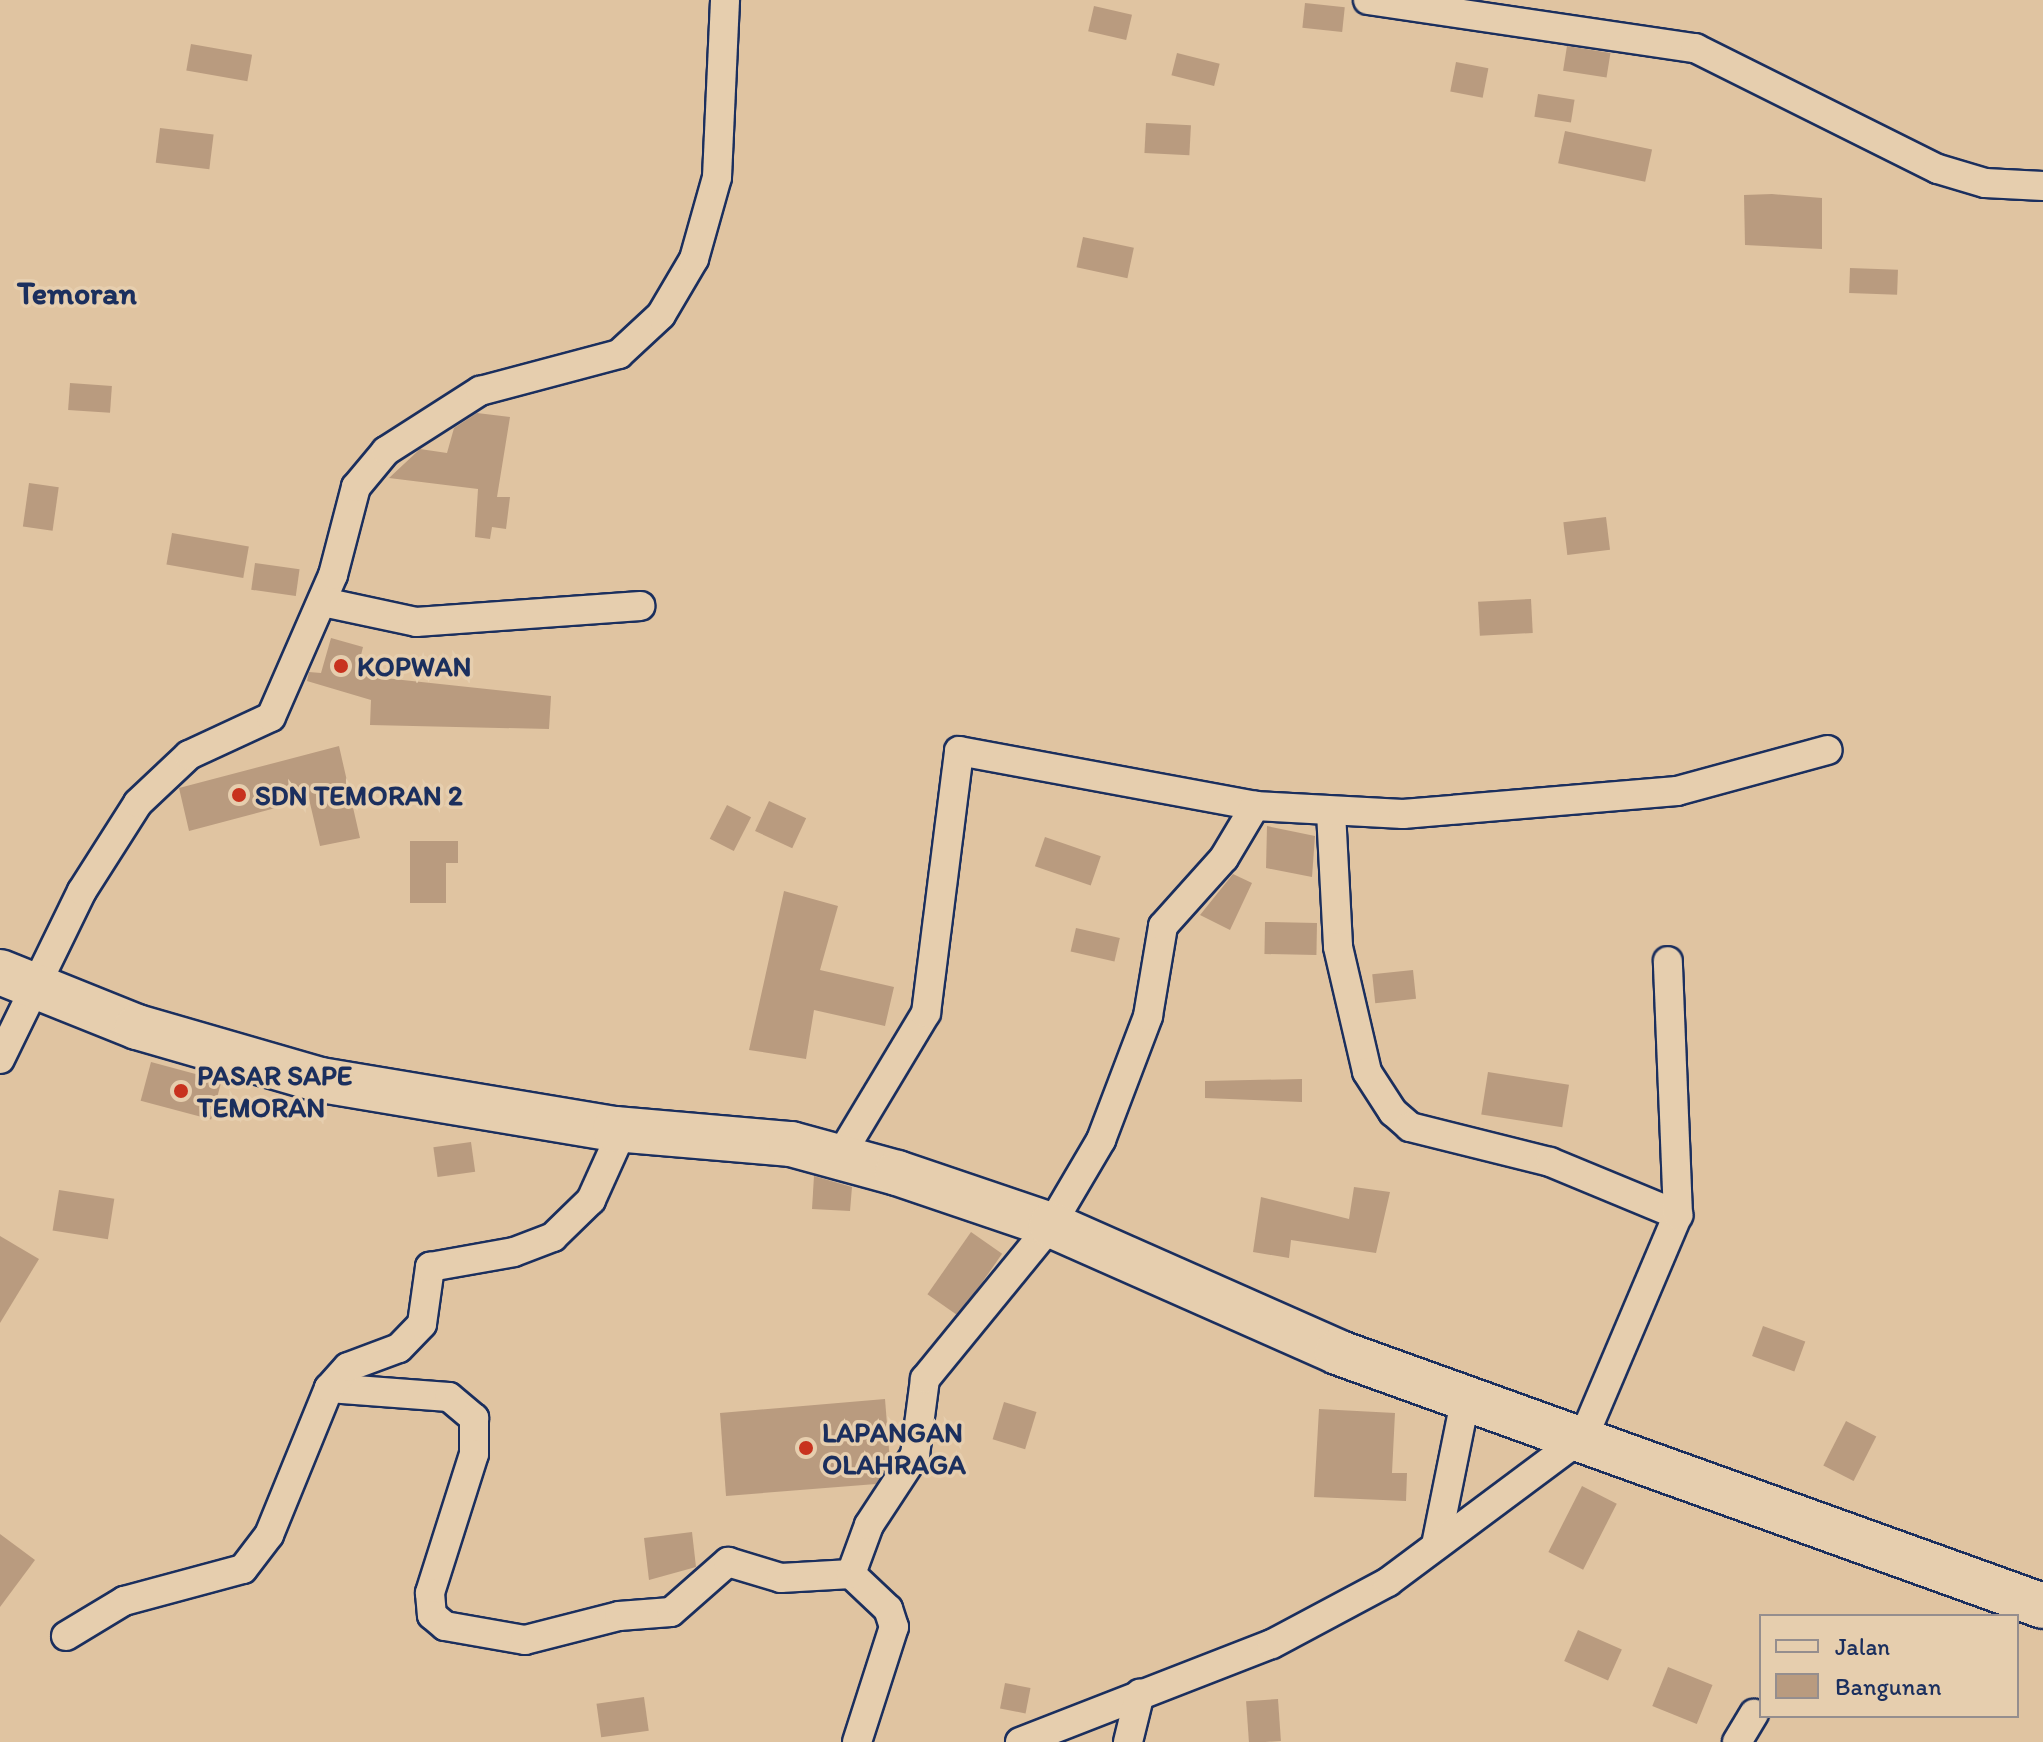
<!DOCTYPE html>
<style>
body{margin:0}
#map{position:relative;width:2043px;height:1742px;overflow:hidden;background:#e0c4a1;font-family:Itim,sans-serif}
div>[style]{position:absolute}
.building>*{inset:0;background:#b99b7f;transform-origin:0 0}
.roads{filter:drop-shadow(2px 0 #1b2f5e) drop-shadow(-2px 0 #1b2f5e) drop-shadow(0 2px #1b2f5e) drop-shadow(0 -2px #1b2f5e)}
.minor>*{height:28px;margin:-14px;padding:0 14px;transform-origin:14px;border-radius:14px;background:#e6ceae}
.primary>*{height:44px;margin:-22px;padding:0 22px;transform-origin:22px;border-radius:22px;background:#e6ceae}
.dots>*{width:22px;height:22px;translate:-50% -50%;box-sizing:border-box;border:4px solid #e6ceae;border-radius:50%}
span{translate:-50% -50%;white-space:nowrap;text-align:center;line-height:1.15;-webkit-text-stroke:7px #e6ceae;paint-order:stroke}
.poi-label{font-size:28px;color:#1b2f5e;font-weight:700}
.left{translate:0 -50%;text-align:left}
.quarter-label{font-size:32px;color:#1b2f5e;font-weight:700}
.legend{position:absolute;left:1759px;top:1614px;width:260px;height:104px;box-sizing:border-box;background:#e6ceae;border:2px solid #958e8e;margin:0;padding:10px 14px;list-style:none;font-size:24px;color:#1b2f5e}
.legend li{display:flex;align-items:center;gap:16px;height:40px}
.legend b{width:40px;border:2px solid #958e8e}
</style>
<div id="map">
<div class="building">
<div style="left:1305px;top:3px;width:40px;height:25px;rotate:6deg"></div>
<div style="left:1094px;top:6px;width:39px;height:26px;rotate:13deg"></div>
<div style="left:191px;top:44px;width:62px;height:27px;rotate:10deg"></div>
<div style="left:1567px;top:46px;width:44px;height:25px;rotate:9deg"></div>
<div style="left:1177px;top:53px;width:44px;height:23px;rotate:14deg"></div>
<div style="left:1456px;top:62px;width:33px;height:30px;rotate:11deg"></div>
<div style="left:1538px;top:94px;width:37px;height:23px;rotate:9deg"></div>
<div style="left:1146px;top:123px;width:45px;height:30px;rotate:3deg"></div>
<div style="left:160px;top:128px;width:54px;height:35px;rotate:7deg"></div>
<div style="left:1565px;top:131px;width:89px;height:33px;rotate:12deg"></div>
<div style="clip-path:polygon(1772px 194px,1822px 198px,1822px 249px,1745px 245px,1744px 195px)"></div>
<div style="left:1083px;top:237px;width:52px;height:31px;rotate:12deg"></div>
<div style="left:1850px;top:268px;width:48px;height:25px;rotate:2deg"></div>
<div style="left:70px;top:383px;width:42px;height:27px;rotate:4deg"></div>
<div style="clip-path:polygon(477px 413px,510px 417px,497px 497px,510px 497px,506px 529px,492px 527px,490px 539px,475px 537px,478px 489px,389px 478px,420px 449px,447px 453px,454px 428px)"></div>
<div style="left:29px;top:483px;width:30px;height:44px;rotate:8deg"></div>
<div style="left:1606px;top:517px;width:33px;height:43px;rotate:83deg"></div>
<div style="left:172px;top:533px;width:78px;height:32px;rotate:10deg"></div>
<div style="left:255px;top:563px;width:45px;height:27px;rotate:8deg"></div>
<div style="left:1531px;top:599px;width:34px;height:53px;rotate:87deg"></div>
<div style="clip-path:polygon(331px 638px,363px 647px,356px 675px,551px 696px,549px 729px,370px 725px,371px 700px,307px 681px,309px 672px,321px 673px)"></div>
<div style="clip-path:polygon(339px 746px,360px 838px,320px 846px,309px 799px,189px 831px,179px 788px)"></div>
<div style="left:769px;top:801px;width:41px;height:33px;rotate:25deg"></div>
<div style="left:727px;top:805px;width:27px;height:38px;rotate:27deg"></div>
<div style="clip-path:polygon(1267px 826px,1315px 836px,1312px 877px,1266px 868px)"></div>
<div style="left:1045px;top:837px;width:59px;height:31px;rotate:19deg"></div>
<div style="clip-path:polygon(410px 841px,458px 841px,458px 863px,446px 863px,446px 903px,410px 903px)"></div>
<div style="clip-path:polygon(1233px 874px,1252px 883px,1230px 930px,1200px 915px)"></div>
<div style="clip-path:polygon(784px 891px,838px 906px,820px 970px,894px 987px,885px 1026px,814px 1010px,806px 1059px,749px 1050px)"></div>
<div style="left:1265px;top:922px;width:52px;height:32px;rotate:1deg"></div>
<div style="left:1076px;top:928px;width:45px;height:24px;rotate:13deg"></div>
<div style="left:1413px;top:970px;width:29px;height:41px;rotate:84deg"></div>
<div style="left:151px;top:1062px;width:73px;height:40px;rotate:15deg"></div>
<div style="left:1488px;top:1072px;width:82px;height:43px;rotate:9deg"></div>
<div style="clip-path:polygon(1302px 1079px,1302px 1102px,1205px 1098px,1205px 1081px)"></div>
<div style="left:471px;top:1142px;width:30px;height:38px;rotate:82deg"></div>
<div style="clip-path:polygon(814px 1176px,852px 1187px,850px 1211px,812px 1209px)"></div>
<div style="clip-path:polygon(1354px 1187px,1390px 1192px,1376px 1253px,1291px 1240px,1289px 1258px,1253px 1252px,1261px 1197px,1349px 1219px)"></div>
<div style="left:59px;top:1190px;width:56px;height:41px;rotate:9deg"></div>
<div style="left:971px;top:1232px;width:38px;height:76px;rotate:35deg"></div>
<div style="clip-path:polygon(0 1236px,39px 1259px,0 1323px)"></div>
<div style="left:1763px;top:1326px;width:45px;height:32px;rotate:20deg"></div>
<div style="clip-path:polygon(885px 1399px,890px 1462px,876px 1484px,726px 1496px,720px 1413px)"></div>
<div style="left:1004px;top:1402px;width:34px;height:39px;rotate:17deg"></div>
<div style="clip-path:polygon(1319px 1409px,1395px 1413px,1392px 1473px,1407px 1473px,1406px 1501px,1314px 1497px)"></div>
<div style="left:1846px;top:1421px;width:34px;height:50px;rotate:27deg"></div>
<div style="left:1582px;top:1486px;width:39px;height:74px;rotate:27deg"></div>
<div style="clip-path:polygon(692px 1532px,696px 1567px,649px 1580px,644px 1538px)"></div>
<div style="clip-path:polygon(0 1534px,35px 1560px,0 1607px)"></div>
<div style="left:1578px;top:1630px;width:48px;height:34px;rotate:24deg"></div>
<div style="left:1668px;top:1667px;width:48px;height:42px;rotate:22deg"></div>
<div style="left:1005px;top:1683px;width:26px;height:26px;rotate:11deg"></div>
<div style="left:644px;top:1697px;width:34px;height:48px;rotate:82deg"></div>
<div style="left:1278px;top:1699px;width:42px;height:32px;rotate:86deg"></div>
</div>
<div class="roads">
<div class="minor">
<div style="left:1368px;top:0;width:331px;rotate:8.4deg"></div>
<div style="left:1695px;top:48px;width:271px;rotate:26.5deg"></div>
<div style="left:1938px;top:169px;width:49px;rotate:16.6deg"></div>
<div style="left:1985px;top:183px;width:58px;rotate:3deg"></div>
<div style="left:323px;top:602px;width:95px;rotate:12.1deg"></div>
<div style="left:416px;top:622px;width:225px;rotate:-4.1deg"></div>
<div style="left:1331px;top:812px;width:135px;rotate:87deg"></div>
<div style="left:1338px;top:947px;width:128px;rotate:76.9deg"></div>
<div style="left:1367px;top:1072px;width:48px;rotate:57deg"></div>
<div style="left:1393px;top:1112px;width:23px;rotate:41deg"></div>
<div style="left:1410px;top:1127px;width:144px;rotate:14deg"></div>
<div style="left:1550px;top:1162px;width:139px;rotate:22.5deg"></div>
<div style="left:0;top:1059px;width:187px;rotate:-64deg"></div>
<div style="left:82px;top:891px;width:104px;rotate:-57.5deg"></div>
<div style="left:138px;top:803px;width:70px;rotate:-43.3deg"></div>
<div style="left:189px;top:755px;width:90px;rotate:-24.9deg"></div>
<div style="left:271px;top:717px;width:155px;rotate:-66.4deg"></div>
<div style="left:333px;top:575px;width:91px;rotate:-75.4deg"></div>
<div style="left:356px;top:487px;width:47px;rotate:-50.2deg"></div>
<div style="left:386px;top:451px;width:112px;rotate:-32.6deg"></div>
<div style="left:480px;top:391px;width:144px;rotate:-14.9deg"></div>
<div style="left:619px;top:354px;width:57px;rotate:-42.9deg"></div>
<div style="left:661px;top:315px;width:65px;rotate:-59.5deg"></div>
<div style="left:694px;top:259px;width:85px;rotate:-74.3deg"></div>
<div style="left:717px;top:177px;width:177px;rotate:-87.4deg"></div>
<div style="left:840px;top:1156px;width:167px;rotate:-59deg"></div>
<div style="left:926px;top:1013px;width:264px;rotate:-82.8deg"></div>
<div style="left:959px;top:751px;width:301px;rotate:10.5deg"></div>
<div style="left:1255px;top:806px;width:148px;rotate:3.1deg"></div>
<div style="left:1403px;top:814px;width:275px;rotate:-4.8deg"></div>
<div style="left:1677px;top:791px;width:156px;rotate:-15.2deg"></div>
<div style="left:329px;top:1388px;width:120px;rotate:4.3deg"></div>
<div style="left:449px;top:1397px;width:33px;rotate:40deg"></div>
<div style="left:474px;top:1418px;width:36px;rotate:90deg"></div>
<div style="left:474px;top:1454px;width:146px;rotate:107.6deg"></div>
<div style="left:430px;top:1593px;width:22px;rotate:85deg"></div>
<div style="left:432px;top:1615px;width:17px;rotate:40deg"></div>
<div style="left:445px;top:1626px;width:81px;rotate:9.9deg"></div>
<div style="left:525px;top:1640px;width:97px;rotate:-14.3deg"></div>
<div style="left:619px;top:1616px;width:52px;rotate:-4.4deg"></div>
<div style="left:671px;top:1612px;width:76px;rotate:-41.3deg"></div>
<div style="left:728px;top:1562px;width:55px;rotate:16.8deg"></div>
<div style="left:781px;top:1578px;width:70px;rotate:-3.3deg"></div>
<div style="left:1436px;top:1545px;width:152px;rotate:-78.6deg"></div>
<div style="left:66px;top:1636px;width:68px;rotate:-31.1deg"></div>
<div style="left:124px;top:1601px;width:123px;rotate:-15.1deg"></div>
<div style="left:243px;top:1569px;width:43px;rotate:-52.6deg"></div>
<div style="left:269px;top:1535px;width:159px;rotate:-67.8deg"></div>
<div style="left:329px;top:1388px;width:28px;rotate:-48deg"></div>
<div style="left:348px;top:1367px;width:54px;rotate:-20.4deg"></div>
<div style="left:399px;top:1348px;width:33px;rotate:-46deg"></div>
<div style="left:422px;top:1324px;width:58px;rotate:-82deg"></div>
<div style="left:430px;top:1267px;width:85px;rotate:-10.1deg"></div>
<div style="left:514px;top:1252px;width:42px;rotate:-21deg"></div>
<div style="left:553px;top:1237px;width:53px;rotate:-44.2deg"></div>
<div style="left:591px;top:1200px;width:78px;rotate:-65.7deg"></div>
<div style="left:857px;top:1742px;width:121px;rotate:-72.2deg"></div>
<div style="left:894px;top:1627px;width:19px;rotate:-108deg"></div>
<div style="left:888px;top:1609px;width:51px;rotate:-136.6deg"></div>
<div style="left:851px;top:1574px;width:52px;rotate:-69.8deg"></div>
<div style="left:869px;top:1525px;width:84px;rotate:-56.7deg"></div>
<div style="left:915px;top:1455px;width:77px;rotate:-82.5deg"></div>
<div style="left:925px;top:1379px;width:199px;rotate:-50.7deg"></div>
<div style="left:1051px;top:1225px;width:99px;rotate:-59.5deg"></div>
<div style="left:1101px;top:1140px;width:133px;rotate:-69.2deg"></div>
<div style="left:1148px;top:1016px;width:91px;rotate:-80.5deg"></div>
<div style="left:1163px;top:926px;width:91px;rotate:-48.1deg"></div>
<div style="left:1224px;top:858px;width:61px;rotate:-59.2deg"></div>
<div style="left:1020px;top:1742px;width:270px;rotate:-21.3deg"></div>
<div style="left:1272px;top:1644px;width:132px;rotate:-28.1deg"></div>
<div style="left:1388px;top:1582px;width:244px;rotate:-36.7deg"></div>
<div style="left:1584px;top:1436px;width:240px;rotate:-67deg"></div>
<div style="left:1678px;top:1215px;width:254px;rotate:-92.3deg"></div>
<div style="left:1128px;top:1742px;width:50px;rotate:-76.2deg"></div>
<div style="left:1737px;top:1742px;width:33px;rotate:-59deg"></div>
</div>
<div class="primary">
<div style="left:0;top:972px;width:148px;rotate:21.9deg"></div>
<div style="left:137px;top:1027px;width:191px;rotate:16.1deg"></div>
<div style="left:321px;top:1080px;width:298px;rotate:9.5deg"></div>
<div style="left:615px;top:1129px;width:177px;rotate:4.9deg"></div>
<div style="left:791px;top:1144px;width:110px;rotate:15.3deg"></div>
<div style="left:897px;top:1173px;width:163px;rotate:18.7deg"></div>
<div style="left:1051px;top:1225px;width:313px;rotate:23.9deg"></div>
<div style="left:1337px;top:1352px;width:750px;rotate:19.79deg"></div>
</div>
</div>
<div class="dots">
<div style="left:341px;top:666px;background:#c8321e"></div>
<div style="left:239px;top:795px;background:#c8321e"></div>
<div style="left:181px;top:1091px;background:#c8321e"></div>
<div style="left:806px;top:1448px;background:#c8321e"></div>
</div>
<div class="poi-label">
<span class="left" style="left:357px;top:666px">KOPWAN</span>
<span class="left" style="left:255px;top:795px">SDN TEMORAN 2</span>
<span class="left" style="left:197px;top:1091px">PASAR SAPE<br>TEMORAN</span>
<span class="left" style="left:822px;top:1448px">LAPANGAN<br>OLAHRAGA</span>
</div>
<div class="quarter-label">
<span style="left:77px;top:293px">Temoran</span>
</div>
<ul class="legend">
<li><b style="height:10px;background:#e6ceae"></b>Jalan</li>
<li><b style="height:22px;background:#b99b7f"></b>Bangunan</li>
</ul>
</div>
